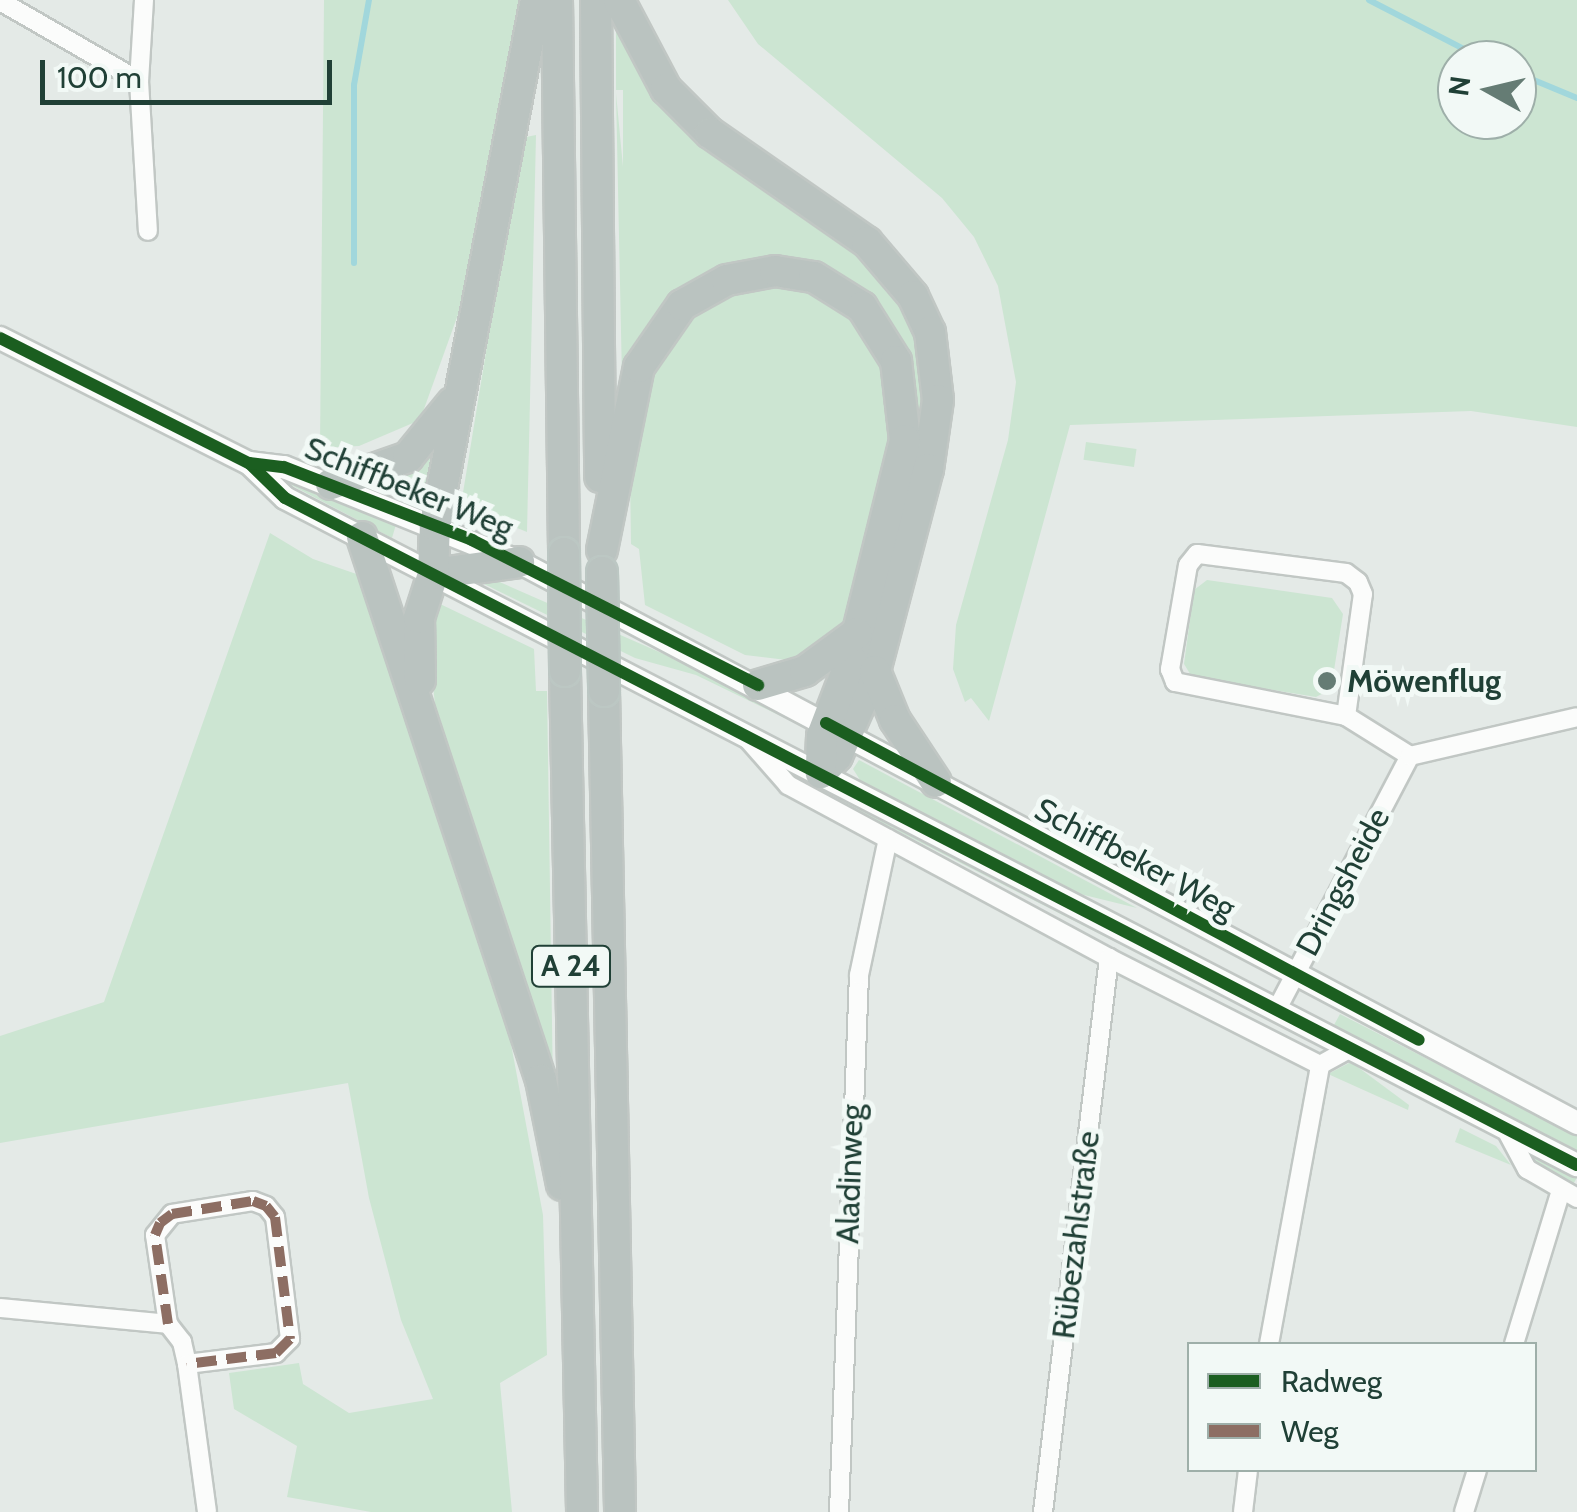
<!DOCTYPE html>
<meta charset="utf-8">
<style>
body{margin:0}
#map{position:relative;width:1577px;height:1512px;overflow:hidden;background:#e4eae7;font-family:Cabin,sans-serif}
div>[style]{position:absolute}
.green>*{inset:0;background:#cce5d2;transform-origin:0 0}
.stream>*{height:6px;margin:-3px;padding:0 3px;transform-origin:3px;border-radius:3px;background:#a1d7dc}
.roads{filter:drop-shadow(2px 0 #c1c7c4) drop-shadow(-2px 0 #c1c7c4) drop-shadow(0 2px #c1c7c4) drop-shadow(0 -2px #c1c7c4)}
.minor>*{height:18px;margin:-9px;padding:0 9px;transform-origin:9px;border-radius:9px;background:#fbfcfb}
.secondary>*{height:22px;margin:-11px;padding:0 11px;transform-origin:11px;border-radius:11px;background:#fbfcfb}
.motorway>*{height:30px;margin:-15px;padding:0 15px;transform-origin:15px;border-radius:15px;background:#bac3c0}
.bridges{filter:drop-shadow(2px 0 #bcc7c3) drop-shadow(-2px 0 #bcc7c3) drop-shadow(0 2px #bcc7c3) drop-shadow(0 -2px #bcc7c3)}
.motorway-bridge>*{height:30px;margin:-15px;padding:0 15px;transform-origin:15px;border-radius:15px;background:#bac3c0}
.quiet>*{height:10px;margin-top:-5px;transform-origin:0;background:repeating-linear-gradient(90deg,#8d6e63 0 20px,transparent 0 30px)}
.cycleway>*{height:12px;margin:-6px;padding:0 6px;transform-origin:6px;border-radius:6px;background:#1b5e20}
.dots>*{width:28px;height:28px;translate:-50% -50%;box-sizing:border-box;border:5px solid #f2f9f6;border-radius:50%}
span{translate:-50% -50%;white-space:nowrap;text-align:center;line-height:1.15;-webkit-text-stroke:10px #f2f9f6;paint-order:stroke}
.shield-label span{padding:2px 8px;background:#f2f9f6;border:2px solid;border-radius:8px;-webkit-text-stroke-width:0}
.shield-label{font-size:30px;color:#204036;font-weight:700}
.street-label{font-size:32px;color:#204036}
.poi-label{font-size:32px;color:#204036;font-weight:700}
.left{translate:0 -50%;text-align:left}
.legend{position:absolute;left:1187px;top:1342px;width:350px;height:130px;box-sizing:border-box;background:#f2f9f6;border:2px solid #9eafa9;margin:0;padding:12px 18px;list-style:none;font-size:30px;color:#204036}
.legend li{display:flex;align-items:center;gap:20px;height:50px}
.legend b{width:50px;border:2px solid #9eafa9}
.north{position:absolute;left:1437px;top:40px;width:100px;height:100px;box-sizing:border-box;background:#f2f9f6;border:2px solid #9eafa9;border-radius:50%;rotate:278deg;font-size:28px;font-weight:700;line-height:40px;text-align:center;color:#204036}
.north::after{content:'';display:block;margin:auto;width:35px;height:45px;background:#657c74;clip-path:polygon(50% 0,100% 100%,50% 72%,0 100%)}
.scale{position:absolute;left:40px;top:60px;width:292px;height:45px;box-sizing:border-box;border:5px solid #204036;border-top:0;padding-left:12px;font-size:30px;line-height:35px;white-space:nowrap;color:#204036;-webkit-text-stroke:8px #f2f9f6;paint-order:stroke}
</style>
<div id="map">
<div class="green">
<div style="clip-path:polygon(324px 0,519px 0,465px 295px,420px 420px,359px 446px,320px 448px)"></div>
<div style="clip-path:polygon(evenodd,728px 0,1577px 0,1577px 427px,1471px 411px,1070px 425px,989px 721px,971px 698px,965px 702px,953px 669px,956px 625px,1008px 440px,1016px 382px,998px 286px,974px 237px,942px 198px,758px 44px,728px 0,1457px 60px,1517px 60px,1517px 120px,1457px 120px,1457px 60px)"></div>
<div style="clip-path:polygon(616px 27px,642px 75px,849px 243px,911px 314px,927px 398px,907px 483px,874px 308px,733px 268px,622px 379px,616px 93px,623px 167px,623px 90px,616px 90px)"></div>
<div style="clip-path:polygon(536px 135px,527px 532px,461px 505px,521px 138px)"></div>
<div style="clip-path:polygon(771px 284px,812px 290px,853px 318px,884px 366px,890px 395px,890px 448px,844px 630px,803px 662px,745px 655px,645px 605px,639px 549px,631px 544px,630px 474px,641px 404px,659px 355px,695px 311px,731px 291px)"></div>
<div style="left:1086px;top:442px;width:51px;height:18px;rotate:8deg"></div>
<div style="clip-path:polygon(436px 448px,431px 492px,398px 478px,419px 464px)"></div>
<div style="clip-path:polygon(293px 482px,397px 521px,392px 538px,291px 485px)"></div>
<div style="clip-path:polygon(270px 533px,313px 559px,365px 577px,505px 1012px,543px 1215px,547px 1355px,500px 1383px,512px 1512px,371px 1512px,287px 1497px,297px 1446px,234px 1409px,229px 1373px,299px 1363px,303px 1384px,349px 1413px,433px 1399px,401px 1320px,369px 1198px,348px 1083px,0 1143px,0 1036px,104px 1002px)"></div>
<div style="clip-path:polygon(495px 580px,698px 669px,809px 730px,696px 675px,635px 658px,478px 581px)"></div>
<div style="clip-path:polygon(1207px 580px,1332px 598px,1343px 614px,1331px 689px,1316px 697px,1192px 677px,1184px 664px,1194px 590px)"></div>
<div style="clip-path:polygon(438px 603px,534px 649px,536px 691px,547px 691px,553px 1089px,437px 724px,428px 637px)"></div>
<div style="clip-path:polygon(859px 760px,1137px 908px,1076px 893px,862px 783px,853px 769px)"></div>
<div style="left:787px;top:770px;width:583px;height:4px;rotate:27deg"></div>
<div style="clip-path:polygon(1340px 1014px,1577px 1136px,1577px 1153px,1334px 1025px)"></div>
<div style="clip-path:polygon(1351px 1062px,1409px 1105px,1408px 1110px,1328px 1074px)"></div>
<div style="clip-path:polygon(1460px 1128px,1496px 1146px,1511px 1165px,1455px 1142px)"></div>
<div style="left:1531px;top:1153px;width:52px;height:9px;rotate:28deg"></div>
</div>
<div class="stream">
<div style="left:1369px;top:0;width:131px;rotate:27.3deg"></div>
<div style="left:1517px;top:73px;width:65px;rotate:22.6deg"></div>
<div style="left:354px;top:263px;width:178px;rotate:-90deg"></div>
<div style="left:354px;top:85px;width:86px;rotate:-80deg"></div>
</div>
<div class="roads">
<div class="minor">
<div style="left:144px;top:0;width:81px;rotate:93.5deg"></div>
<div style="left:139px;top:81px;width:150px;rotate:86.6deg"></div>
<div style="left:0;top:1px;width:160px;rotate:29.9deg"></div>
<div style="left:1346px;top:716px;width:123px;rotate:-82.1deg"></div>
<div style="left:1363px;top:594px;width:13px;rotate:-113deg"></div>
<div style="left:1358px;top:582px;width:15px;rotate:-143deg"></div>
<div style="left:1346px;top:573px;width:150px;rotate:-172.7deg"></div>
<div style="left:1197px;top:554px;width:14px;rotate:129deg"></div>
<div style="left:1188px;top:565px;width:106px;rotate:99.8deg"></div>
<div style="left:1170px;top:669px;width:14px;rotate:69deg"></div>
<div style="left:1175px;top:682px;width:174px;rotate:11.2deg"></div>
<div style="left:1346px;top:716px;width:75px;rotate:32deg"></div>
<div style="left:746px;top:737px;width:64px;rotate:48.8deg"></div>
<div style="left:788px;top:785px;width:365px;rotate:28.3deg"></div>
<div style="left:1109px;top:958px;width:237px;rotate:26.9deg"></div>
<div style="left:1320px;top:1065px;width:35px;rotate:-29deg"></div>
<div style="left:1277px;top:1009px;width:286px;rotate:-62.3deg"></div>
<div style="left:1410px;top:756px;width:171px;rotate:-13.1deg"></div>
<div style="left:1505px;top:1128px;width:47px;rotate:61.8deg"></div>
<div style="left:1527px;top:1169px;width:58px;rotate:30.1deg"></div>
<div style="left:0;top:1308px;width:169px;rotate:5.4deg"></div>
<div style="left:1269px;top:1344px;width:284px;rotate:-79.6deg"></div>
<div style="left:1514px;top:1344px;width:161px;rotate:-73deg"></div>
<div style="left:187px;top:1364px;width:90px;rotate:-7deg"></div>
<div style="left:276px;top:1353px;width:20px;rotate:-45deg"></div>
<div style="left:290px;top:1339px;width:123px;rotate:-97deg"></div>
<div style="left:275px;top:1217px;width:14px;rotate:-129deg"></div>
<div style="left:266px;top:1206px;width:14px;rotate:-159deg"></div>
<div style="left:253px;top:1201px;width:82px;rotate:170.9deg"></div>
<div style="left:172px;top:1214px;width:27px;rotate:129deg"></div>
<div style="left:155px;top:1235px;width:90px;rotate:81.7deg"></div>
<div style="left:168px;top:1324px;width:23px;rotate:52deg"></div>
<div style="left:182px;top:1342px;width:23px;rotate:77deg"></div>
<div style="left:187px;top:1364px;width:149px;rotate:82.3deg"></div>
<div style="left:839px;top:1512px;width:537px;rotate:-87.87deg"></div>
<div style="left:859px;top:975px;width:139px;rotate:-78deg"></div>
<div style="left:1043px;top:1512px;width:558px;rotate:-83.21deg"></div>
<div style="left:1243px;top:1512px;width:42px;rotate:-83.2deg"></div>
<div style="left:1464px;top:1512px;width:44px;rotate:-72.8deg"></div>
</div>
<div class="secondary">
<div style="left:0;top:338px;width:279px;rotate:26.7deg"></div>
<div style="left:249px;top:463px;width:50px;rotate:44.2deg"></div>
<div style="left:285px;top:498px;width:1454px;rotate:27.31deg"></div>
<div style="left:249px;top:463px;width:35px;rotate:7deg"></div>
<div style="left:284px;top:467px;width:253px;rotate:22deg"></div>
<div style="left:519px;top:562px;width:1198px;rotate:27.93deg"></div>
</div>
<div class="motorway">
<div style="left:557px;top:0;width:553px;rotate:89.27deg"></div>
<div style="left:596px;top:0;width:477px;rotate:89.5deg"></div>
<div style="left:619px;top:0;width:101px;rotate:62.2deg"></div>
<div style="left:666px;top:89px;width:62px;rotate:45deg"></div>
<div style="left:710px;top:133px;width:191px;rotate:34.8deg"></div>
<div style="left:867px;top:242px;width:71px;rotate:49.6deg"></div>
<div style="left:913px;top:296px;width:40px;rotate:65deg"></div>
<div style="left:930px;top:332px;width:68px;rotate:83.3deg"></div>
<div style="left:938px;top:400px;width:70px;rotate:98.2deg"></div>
<div style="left:928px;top:469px;width:209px;rotate:104.7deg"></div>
<div style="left:875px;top:671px;width:93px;rotate:114.1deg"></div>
<div style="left:837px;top:756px;width:23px;rotate:133deg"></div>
<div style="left:331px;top:484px;width:82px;rotate:-19.3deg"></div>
<div style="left:408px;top:457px;width:70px;rotate:-50.8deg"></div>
<div style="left:362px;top:537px;width:572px;rotate:71.76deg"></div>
<div style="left:541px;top:1080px;width:107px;rotate:78.7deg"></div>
<div style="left:602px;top:550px;width:187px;rotate:-78.6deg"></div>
<div style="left:639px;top:367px;width:75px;rotate:-55.3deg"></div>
<div style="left:682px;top:305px;width:51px;rotate:-29.1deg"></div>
<div style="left:727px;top:280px;width:49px;rotate:-10.6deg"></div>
<div style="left:775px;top:271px;width:39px;rotate:9deg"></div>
<div style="left:814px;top:277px;width:57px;rotate:32deg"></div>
<div style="left:862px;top:307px;width:64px;rotate:57.8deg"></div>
<div style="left:896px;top:361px;width:80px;rotate:83.5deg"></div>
<div style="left:905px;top:440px;width:227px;rotate:103.8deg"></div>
<div style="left:851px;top:660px;width:81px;rotate:110.9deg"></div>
<div style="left:822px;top:736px;width:37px;rotate:92deg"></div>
<div style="left:433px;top:574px;width:87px;rotate:-7.9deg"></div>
<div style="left:565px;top:671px;width:841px;rotate:88.84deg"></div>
<div style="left:875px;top:671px;width:53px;rotate:67.8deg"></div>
<div style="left:895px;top:720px;width:74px;rotate:56.5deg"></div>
<div style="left:420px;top:680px;width:62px;rotate:-90.9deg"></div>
<div style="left:419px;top:618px;width:46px;rotate:-72.3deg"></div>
<div style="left:433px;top:574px;width:49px;rotate:-87.7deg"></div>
<div style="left:435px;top:525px;width:535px;rotate:-79.11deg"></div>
<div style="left:758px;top:685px;width:49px;rotate:-16.6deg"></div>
<div style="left:805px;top:671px;width:64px;rotate:-36.2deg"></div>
<div style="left:604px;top:691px;width:821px;rotate:88.88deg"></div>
</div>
</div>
<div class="bridges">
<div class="motorway-bridge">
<div style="left:564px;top:553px;width:118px;rotate:89.5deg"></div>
<div style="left:602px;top:572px;width:119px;rotate:89deg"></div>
</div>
</div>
<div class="quiet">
<div style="left:168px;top:1324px;width:90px;rotate:-98.3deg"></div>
<div style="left:155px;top:1235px;width:13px;rotate:-67deg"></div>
<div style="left:160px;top:1223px;width:15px;rotate:-37deg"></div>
<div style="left:172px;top:1214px;width:82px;rotate:-9.1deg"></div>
<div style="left:253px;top:1201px;width:14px;rotate:21deg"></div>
<div style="left:266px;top:1206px;width:14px;rotate:51deg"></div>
<div style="left:275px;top:1217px;width:123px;rotate:83deg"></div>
<div style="left:290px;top:1339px;width:20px;rotate:135deg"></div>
<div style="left:276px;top:1353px;width:90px;rotate:173deg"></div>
</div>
<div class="cycleway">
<div style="left:0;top:338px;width:279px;rotate:26.7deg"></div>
<div style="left:249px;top:463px;width:50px;rotate:44.2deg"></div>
<div style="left:285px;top:498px;width:1454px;rotate:27.31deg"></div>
<div style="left:249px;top:463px;width:35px;rotate:7deg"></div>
<div style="left:284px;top:467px;width:202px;rotate:21.2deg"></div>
<div style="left:472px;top:540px;width:321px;rotate:26.9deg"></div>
<div style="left:826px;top:723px;width:672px;rotate:28.13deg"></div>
</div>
<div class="dots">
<div style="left:1327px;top:681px;background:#657c74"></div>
</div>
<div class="shield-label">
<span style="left:571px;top:966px">A 24</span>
</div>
<div class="street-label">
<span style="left:409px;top:488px;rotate:22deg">Schiffbeker Weg</span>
<span style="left:1135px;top:859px;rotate:28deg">Schiffbeker Weg</span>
<span style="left:1343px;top:882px;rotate:-62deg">Dringsheide</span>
<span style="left:850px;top:1174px;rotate:-88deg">Aladinweg</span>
<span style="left:1076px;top:1235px;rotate:-83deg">Rübezahlstraße</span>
</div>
<div class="poi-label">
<span class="left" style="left:1347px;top:681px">Möwenflug</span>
</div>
<ul class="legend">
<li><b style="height:12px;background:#1b5e20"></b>Radweg</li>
<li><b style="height:12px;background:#8d6e63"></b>Weg</li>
</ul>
<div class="north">N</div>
<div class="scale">100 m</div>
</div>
